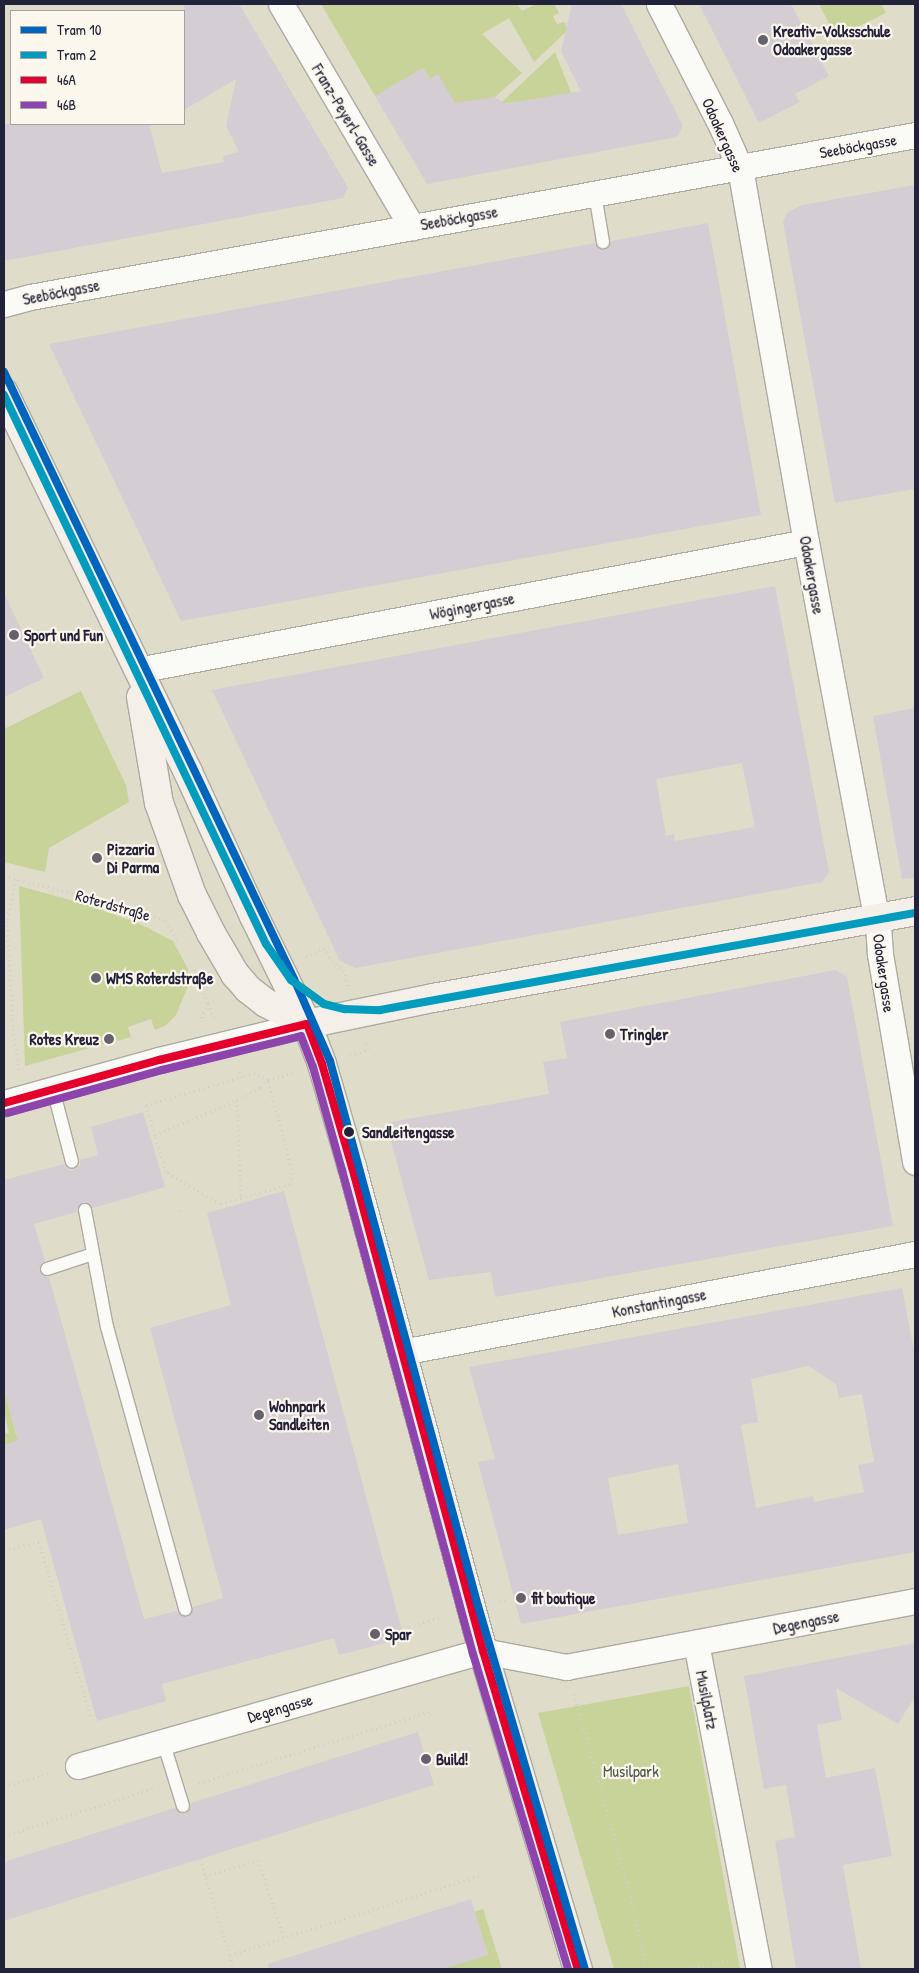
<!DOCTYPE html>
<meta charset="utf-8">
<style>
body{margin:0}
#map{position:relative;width:919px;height:1973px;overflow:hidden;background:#e0dcca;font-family:"Patrick Hand",sans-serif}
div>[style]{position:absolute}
.green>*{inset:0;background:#c7d399}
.building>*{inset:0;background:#d4cdd3}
.path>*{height:3px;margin-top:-1.5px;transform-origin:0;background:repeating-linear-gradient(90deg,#d1cfcc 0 1px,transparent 0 5px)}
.roads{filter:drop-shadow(1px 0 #adaaa2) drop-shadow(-1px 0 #adaaa2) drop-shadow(0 1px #adaaa2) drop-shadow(0 -1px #adaaa2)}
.lane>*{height:12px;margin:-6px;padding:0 6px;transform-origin:6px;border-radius:6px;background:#fafaf7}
.street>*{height:25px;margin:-12.5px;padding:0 12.5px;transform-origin:12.5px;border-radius:12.5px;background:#fafaf7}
.secondary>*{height:28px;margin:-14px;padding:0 14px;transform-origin:14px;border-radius:14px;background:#f4f0e9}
.bus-1>*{height:8px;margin:-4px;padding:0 4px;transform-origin:4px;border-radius:4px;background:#e4002b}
.bus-2>*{height:8px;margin:-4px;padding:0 4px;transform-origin:4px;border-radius:4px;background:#8e44ad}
.tram-1>*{height:8px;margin:-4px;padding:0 4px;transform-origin:4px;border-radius:4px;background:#0065bd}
.tram-2>*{height:8px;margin:-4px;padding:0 4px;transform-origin:4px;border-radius:4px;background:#039cbf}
.dots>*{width:14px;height:14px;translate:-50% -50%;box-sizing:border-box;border:2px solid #fbf7ec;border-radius:50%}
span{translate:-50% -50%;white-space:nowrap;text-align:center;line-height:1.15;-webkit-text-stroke:4.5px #fbf7ec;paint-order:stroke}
.poi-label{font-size:16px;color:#22223b;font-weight:700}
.left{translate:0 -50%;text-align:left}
.right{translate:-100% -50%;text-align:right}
.street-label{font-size:16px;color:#22223b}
.stop-label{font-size:16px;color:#22223b;font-weight:700}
.park-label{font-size:16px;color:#4d554b}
.frame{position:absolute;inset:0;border:5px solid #22223b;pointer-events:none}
.legend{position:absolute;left:10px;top:10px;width:175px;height:115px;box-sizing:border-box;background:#fbf7ec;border:1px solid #a4a2a5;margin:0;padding:6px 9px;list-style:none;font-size:15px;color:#22223b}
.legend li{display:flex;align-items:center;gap:10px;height:25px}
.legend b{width:25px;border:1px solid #a4a2a5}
</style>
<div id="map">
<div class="green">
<div style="clip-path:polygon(321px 4px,517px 4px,522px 11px,536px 4px,554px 4px,559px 13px,553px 16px,557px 24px,564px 22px,568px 30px,534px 62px,509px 18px,482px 34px,522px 73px,495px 97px,460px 121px,438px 75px,430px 79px,423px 68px,375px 96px)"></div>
<div style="clip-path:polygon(819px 4px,881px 4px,886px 13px,836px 37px)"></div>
<div style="clip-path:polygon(555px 52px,574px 100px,543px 98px,503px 104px,502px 102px)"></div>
<div style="clip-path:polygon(81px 691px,126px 785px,129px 802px,49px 848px,45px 872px,4px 862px,4px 729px)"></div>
<div style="clip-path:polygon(19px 886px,85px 904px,140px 924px,173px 941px,188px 969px,188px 986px,176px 1015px,165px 1026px,155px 1030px,151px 1019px,128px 1027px,131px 1037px,117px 1041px,114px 1035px,103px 1039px,104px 1044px,25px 1066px)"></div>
<div style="clip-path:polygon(4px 1389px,18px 1441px,4px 1445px,4px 1434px,9px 1433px,4px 1412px)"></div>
<div style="clip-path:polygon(689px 1686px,740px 1969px,614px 1969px,538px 1713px)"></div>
<div style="clip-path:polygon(483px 1909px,502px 1969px,442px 1969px,488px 1954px,474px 1912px)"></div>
</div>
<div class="building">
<div style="clip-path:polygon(184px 4px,239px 4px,348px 187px,343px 198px,4px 261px,4px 124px,149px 124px,162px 173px,224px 162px,223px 156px,239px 152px,226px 126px,236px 79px,184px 110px)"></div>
<div style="clip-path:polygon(572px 4px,621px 4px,683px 126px,677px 137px,427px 184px,375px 96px,423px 68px,430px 79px,438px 74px,455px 103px,495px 97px,505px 104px,581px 91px,561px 51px)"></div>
<div style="clip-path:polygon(699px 4px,791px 4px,829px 76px,795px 94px,800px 102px,759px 123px)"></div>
<div style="clip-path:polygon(915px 185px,915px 489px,835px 503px,783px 222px,788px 212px,802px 205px)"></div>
<div style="clip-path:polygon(708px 223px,761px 515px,181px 621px,49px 344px,595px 243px,600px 249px,605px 250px,610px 245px,611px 241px)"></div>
<div style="clip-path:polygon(evenodd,775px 586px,829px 872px,822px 882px,356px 968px,340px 961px,212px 690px,775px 586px,742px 763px,755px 827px,675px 841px,674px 834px,666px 836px,656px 779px,742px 763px)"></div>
<div style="clip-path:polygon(4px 593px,44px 678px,4px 697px)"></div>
<div style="clip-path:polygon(915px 708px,915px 878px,902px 879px,873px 716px)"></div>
<div style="clip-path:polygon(836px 970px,847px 977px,893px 1226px,495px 1297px,491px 1272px,429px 1280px,386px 1123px,549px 1094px,543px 1062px,567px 1058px,560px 1022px)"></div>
<div style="clip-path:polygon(143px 1112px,165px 1187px,93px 1208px,88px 1203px,83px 1202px,78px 1207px,77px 1212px,34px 1224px,45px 1261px,41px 1264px,39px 1271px,42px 1275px,49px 1277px,144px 1619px,177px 1611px,180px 1615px,187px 1617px,191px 1614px,193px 1607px,223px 1598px,150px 1328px,231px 1305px,207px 1213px,284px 1191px,404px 1638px,339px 1655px,334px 1638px,162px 1684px,166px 1701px,97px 1721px,41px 1519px,4px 1530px,4px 1445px,18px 1441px,4px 1389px,4px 1180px,64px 1164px,69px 1170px,74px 1170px,80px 1165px,80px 1160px,98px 1155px,91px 1127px)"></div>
<div style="clip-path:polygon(evenodd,902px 1288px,915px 1356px,915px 1552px,521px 1624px,478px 1462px,495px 1459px,469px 1367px,902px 1288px,808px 1366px,836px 1384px,839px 1398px,862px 1394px,874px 1462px,858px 1465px,864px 1492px,814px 1502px,813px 1496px,756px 1508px,741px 1425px,758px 1422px,751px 1379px,808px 1366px,902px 1288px,678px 1464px,688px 1523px,618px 1535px,608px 1478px,678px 1464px)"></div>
<div style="clip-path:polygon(915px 1643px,915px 1696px,898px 1724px,836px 1688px,842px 1720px,817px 1725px,826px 1778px,875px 1768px,892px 1856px,843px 1865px,861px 1969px,796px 1969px,775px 1841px,795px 1837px,786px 1785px,764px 1789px,744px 1676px)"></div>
<div style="clip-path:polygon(418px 1732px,434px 1785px,4px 1921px,4px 1862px,175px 1808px,181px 1814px,186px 1814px,191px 1808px,191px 1803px)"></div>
<div style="clip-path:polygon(471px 1899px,488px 1955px,442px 1969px,269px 1969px,268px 1964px)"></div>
</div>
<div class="path">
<div style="left:4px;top:876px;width:146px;rotate:14.3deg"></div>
<div style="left:145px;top:912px;width:23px;rotate:23deg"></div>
<div style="left:166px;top:921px;width:22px;rotate:58deg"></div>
<div style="left:16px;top:879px;width:42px;rotate:102.4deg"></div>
<div style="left:7px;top:920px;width:109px;rotate:86.8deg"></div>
<div style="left:13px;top:1029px;width:42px;rotate:81.9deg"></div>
<div style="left:306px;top:957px;width:20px;rotate:-27deg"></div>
<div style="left:324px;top:948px;width:15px;rotate:58deg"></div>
<div style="left:332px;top:961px;width:14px;rotate:39deg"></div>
<div style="left:343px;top:970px;width:17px;rotate:73deg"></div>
<div style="left:192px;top:965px;width:41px;rotate:67.2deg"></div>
<div style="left:208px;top:1003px;width:19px;rotate:115deg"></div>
<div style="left:214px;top:1018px;width:16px;rotate:-112deg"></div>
<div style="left:208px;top:1003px;width:9px;rotate:-27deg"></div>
<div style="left:350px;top:1055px;width:19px;rotate:-18deg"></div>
<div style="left:368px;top:1049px;width:7px;rotate:-106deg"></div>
<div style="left:237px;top:1100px;width:98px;rotate:87.7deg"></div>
<div style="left:241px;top:1198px;width:51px;rotate:-15.9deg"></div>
<div style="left:290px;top:1184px;width:10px;rotate:-73deg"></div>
<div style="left:293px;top:1174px;width:97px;rotate:-104.9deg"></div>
<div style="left:268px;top:1080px;width:15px;rotate:-152deg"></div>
<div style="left:255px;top:1073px;width:14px;rotate:163deg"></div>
<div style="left:242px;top:1077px;width:9px;rotate:-117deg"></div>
<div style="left:155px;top:1135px;width:31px;rotate:-107deg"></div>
<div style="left:146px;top:1105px;width:100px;rotate:-16.3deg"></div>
<div style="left:241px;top:1198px;width:22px;rotate:164deg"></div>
<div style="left:220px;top:1204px;width:63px;rotate:-149.3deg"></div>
<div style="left:166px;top:1172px;width:39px;rotate:-107deg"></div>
<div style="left:155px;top:1135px;width:89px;rotate:-23.1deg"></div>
<div style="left:237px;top:1100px;width:27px;rotate:-28deg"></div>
<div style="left:261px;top:1087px;width:10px;rotate:-45deg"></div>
<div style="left:268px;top:1080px;width:27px;rotate:-17deg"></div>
<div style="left:180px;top:1211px;width:3px;rotate:-72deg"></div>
<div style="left:4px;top:1550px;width:36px;rotate:-13deg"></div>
<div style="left:39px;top:1542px;width:184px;rotate:73.5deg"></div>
<div style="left:499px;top:1601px;width:9px;rotate:-13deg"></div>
<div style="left:409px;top:1627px;width:36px;rotate:-18deg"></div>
<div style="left:574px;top:1694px;width:219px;rotate:74.4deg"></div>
<div style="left:633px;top:1905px;width:65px;rotate:78.5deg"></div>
<div style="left:199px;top:1783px;width:241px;rotate:-17.2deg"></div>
<div style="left:4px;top:1786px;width:49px;rotate:-15.5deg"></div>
<div style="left:4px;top:1836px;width:157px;rotate:-17.9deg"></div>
<div style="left:200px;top:1859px;width:115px;rotate:72.8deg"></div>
<div style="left:205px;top:1876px;width:55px;rotate:-16.8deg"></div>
<div style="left:258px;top:1860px;width:82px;rotate:71.6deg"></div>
<div style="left:230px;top:1955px;width:262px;rotate:-17.7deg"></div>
<div style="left:683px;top:1969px;width:47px;rotate:-9.9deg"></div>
</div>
<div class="roads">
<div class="lane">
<div style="left:595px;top:194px;width:49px;rotate:80.5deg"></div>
<div style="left:53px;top:1089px;width:75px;rotate:75.4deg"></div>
<div style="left:85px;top:1210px;width:119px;rotate:79.4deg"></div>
<div style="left:107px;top:1327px;width:293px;rotate:74.5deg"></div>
<div style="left:47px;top:1269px;width:48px;rotate:-18.1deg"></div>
<div style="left:163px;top:1741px;width:68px;rotate:72.9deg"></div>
</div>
<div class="street">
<div style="left:281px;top:4px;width:259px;rotate:59.6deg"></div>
<div style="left:659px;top:4px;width:134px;rotate:62.9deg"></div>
<div style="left:720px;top:123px;width:49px;rotate:66deg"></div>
<div style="left:740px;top:168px;width:380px;rotate:80deg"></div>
<div style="left:806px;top:542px;width:390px;rotate:79.4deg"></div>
<div style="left:878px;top:925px;width:29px;rotate:86deg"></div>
<div style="left:880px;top:954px;width:211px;rotate:80.4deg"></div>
<div style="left:4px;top:304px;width:27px;rotate:-15deg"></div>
<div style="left:30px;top:297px;width:900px;rotate:-10.37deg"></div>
<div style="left:138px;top:670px;width:680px;rotate:-10.85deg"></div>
<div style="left:4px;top:1103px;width:161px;rotate:-15.5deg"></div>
<div style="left:159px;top:1060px;width:152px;rotate:-13.7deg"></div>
<div style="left:402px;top:1352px;width:522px;rotate:-10.82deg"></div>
<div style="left:696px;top:1643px;width:332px;rotate:79.1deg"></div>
<div style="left:78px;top:1766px;width:421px;rotate:-15.9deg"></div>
<div style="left:483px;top:1651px;width:85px;rotate:10.9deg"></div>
<div style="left:566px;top:1667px;width:355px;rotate:-10.7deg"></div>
</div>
<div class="secondary">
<div style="left:4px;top:393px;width:421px;rotate:64.1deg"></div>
<div style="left:188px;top:772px;width:158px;rotate:65.4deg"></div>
<div style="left:254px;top:916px;width:120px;rotate:63.9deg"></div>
<div style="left:307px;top:1024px;width:43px;rotate:69.4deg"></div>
<div style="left:322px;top:1064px;width:107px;rotate:73.8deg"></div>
<div style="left:352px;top:1167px;width:501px;rotate:74.86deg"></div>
<div style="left:483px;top:1651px;width:332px;rotate:73.4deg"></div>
<div style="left:141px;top:697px;width:108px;rotate:80.4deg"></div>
<div style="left:159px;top:803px;width:98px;rotate:70.3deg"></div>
<div style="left:192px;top:895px;width:42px;rotate:63.4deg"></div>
<div style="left:211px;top:933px;width:48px;rotate:59.7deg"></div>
<div style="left:235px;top:974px;width:20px;rotate:49deg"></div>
<div style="left:248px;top:989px;width:23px;rotate:38deg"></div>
<div style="left:266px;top:1003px;width:46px;rotate:27.1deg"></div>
<div style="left:307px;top:1024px;width:129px;rotate:-11.7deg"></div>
<div style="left:433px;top:998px;width:490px;rotate:-10.2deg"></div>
</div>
</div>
<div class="bus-1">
<div style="left:4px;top:1103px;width:161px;rotate:-15.5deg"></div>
<div style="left:159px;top:1060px;width:152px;rotate:-13.7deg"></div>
<div style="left:307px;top:1024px;width:43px;rotate:69.4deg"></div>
<div style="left:322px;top:1064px;width:107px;rotate:73.8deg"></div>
<div style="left:352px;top:1167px;width:501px;rotate:74.86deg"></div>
<div style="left:483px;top:1651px;width:332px;rotate:73.4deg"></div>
</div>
<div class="bus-2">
<div style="left:7px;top:1113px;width:161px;rotate:-15.5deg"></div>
<div style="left:162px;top:1070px;width:143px;rotate:-13.7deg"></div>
<div style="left:301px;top:1036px;width:33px;rotate:69deg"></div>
<div style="left:313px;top:1067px;width:107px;rotate:74.3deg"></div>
<div style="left:342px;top:1170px;width:501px;rotate:74.86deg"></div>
<div style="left:473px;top:1654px;width:329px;rotate:73.2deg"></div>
</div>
<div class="tram-1">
<div style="left:4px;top:372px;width:673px;rotate:64.46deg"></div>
<div style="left:294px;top:979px;width:90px;rotate:66.3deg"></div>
<div style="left:330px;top:1061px;width:565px;rotate:74.81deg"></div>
<div style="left:478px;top:1606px;width:378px;rotate:73.6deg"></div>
</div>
<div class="tram-2">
<div style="left:4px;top:395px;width:608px;rotate:64.49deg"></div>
<div style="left:266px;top:944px;width:44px;rotate:55.2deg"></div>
<div style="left:291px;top:980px;width:41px;rotate:36deg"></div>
<div style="left:324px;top:1004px;width:21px;rotate:14deg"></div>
<div style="left:344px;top:1009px;width:36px;rotate:2deg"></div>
<div style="left:380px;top:1010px;width:544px;rotate:-10.28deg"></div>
</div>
<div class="dots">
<div style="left:763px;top:40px;background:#64636d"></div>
<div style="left:14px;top:635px;background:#64636d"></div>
<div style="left:97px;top:858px;background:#64636d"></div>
<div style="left:96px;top:978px;background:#64636d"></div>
<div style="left:610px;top:1034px;background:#64636d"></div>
<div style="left:109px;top:1039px;background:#64636d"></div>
<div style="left:349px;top:1132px;background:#22223b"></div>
<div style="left:259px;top:1415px;background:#64636d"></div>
<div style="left:521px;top:1598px;background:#64636d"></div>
<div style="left:375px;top:1634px;background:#64636d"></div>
<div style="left:426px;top:1759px;background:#64636d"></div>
</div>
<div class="poi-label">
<span class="left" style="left:773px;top:40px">Kreativ-Volksschule<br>Odoakergasse</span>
<span class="left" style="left:24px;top:635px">Sport und Fun</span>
<span class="left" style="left:107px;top:858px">Pizzaria<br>Di Parma</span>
<span class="left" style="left:106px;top:978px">WMS Roterdstraße</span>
<span class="left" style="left:620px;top:1034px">Tringler</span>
<span class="right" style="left:99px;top:1039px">Rotes Kreuz</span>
<span class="left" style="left:269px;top:1415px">Wohnpark<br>Sandleiten</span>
<span class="left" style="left:531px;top:1598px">fit boutique</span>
<span class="left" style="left:385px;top:1634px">Spar</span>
<span class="left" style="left:436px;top:1759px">Build!</span>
</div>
<div class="street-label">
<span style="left:346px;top:115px;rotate:59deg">Franz-Peyerl-Gasse</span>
<span style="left:723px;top:135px;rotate:66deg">Odoakergasse</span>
<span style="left:858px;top:146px;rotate:-10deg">Seeböckgasse</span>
<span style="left:459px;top:218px;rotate:-10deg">Seeböckgasse</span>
<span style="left:61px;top:292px;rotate:-11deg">Seeböckgasse</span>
<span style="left:812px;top:575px;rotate:80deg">Odoakergasse</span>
<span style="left:472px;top:606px;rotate:-11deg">Wögingergasse</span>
<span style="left:113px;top:905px;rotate:16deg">Roterdstraße</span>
<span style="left:884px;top:973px;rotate:82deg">Odoakergasse</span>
<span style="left:659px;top:1303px;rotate:-11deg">Konstantingasse</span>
<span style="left:806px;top:1622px;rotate:-11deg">Degengasse</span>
<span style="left:707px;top:1700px;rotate:79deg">Musilplatz</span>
<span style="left:280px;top:1708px;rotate:-16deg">Degengasse</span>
</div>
<div class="stop-label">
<span class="left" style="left:362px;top:1132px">Sandleitengasse</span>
</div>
<div class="park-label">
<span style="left:631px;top:1771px">Musilpark</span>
</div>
<div class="frame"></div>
<ul class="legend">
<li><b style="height:6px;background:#0065bd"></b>Tram 10</li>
<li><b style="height:6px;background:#039cbf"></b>Tram 2</li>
<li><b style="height:6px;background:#e4002b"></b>46A</li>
<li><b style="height:6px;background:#8e44ad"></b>46B</li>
</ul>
</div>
